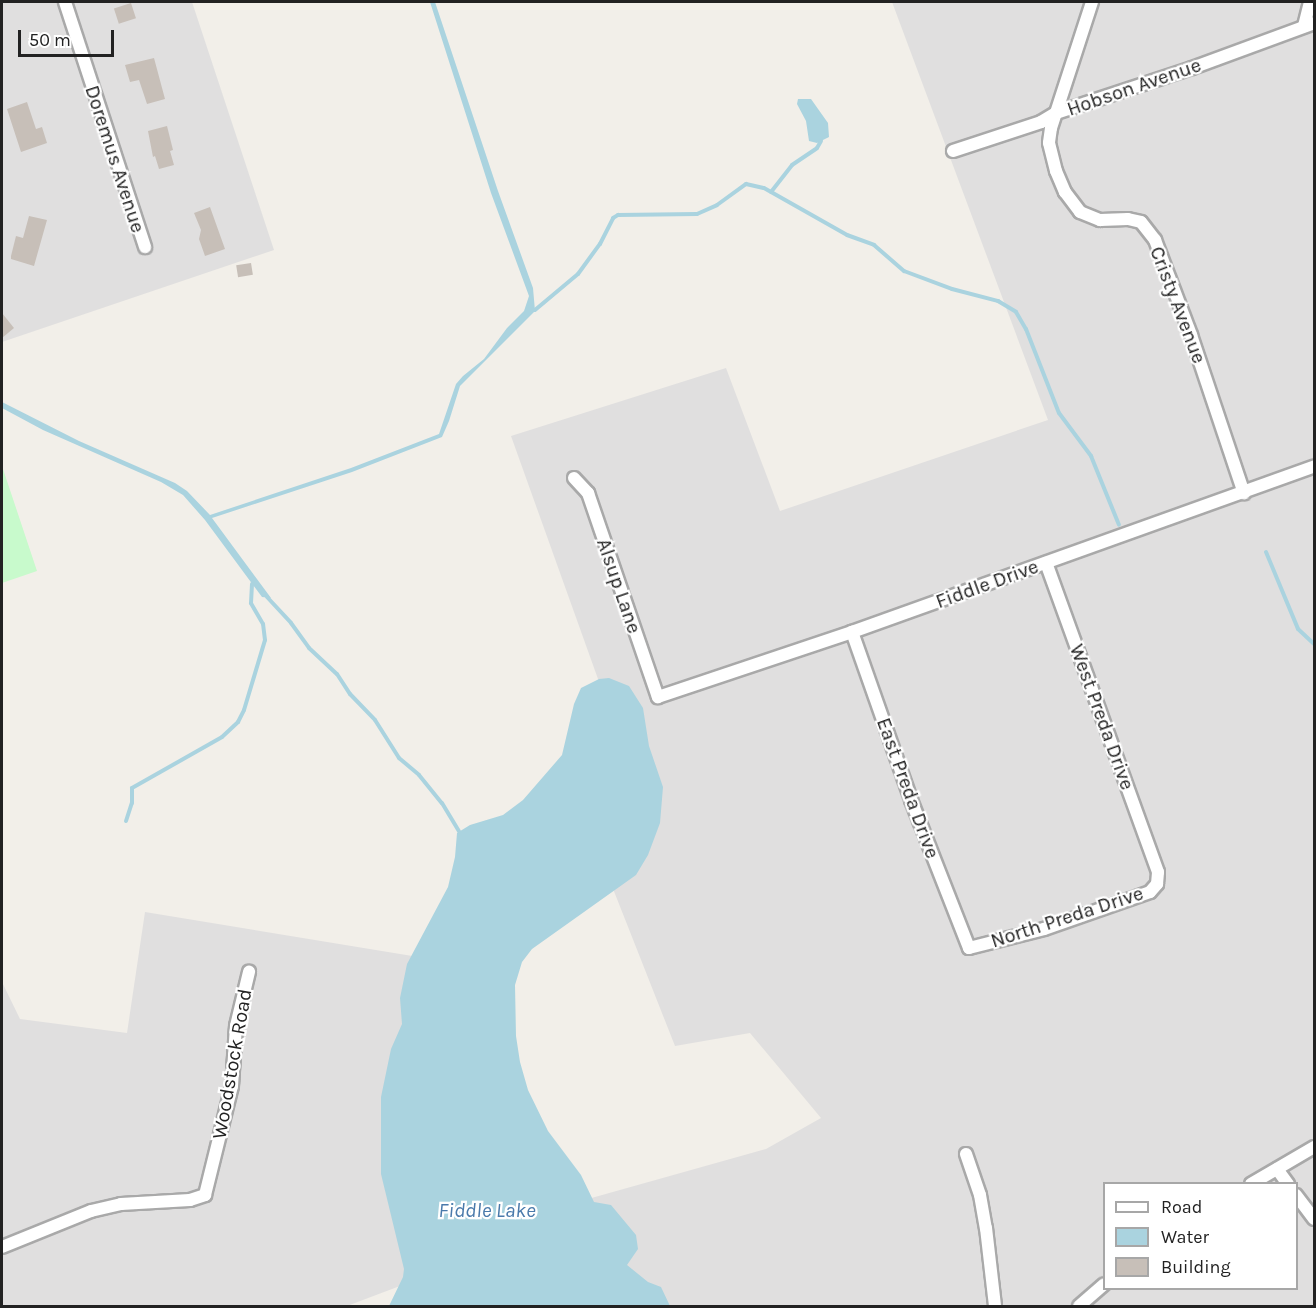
<!DOCTYPE html>
<style>
body{margin:0}
#map{position:relative;width:1316px;height:1308px;overflow:hidden;background:#f2efe9;font-family:Karla,sans-serif}
div>[style]{position:absolute}
.residential>*{inset:0;background:#e0dfdf}
.park>*{inset:0;background:#c8facc}
.water>*{inset:0;background:#aad3df}
.stream>*{height:4px;margin:-2px;padding:0 2px;transform-origin:2px;border-radius:2px;background:#aad3df}
.building>*{inset:0;background:#c7bfb8;transform-origin:0 0}
.roads{filter:drop-shadow(2px 0 #a9a9a9) drop-shadow(-2px 0 #a9a9a9) drop-shadow(0 2px #a9a9a9) drop-shadow(0 -2px #a9a9a9)}
.minor>*{height:12px;margin:-6px;padding:0 6px;transform-origin:6px;border-radius:6px;background:#fff}
span{translate:-50% -50%;white-space:nowrap;text-align:center;line-height:1.15;-webkit-text-stroke:4.5px #fff;paint-order:stroke}
.street-label{font-size:20px;color:#222}
.water-label{font-size:21px;color:#4a7aab;font-style:italic}
.frame{position:absolute;inset:0;border:3px solid #222;pointer-events:none}
.legend{position:absolute;left:1103px;top:1182px;width:195px;height:108px;box-sizing:border-box;background:#fff;border:2px solid #a7a7a7;margin:0;padding:8px 10px;list-style:none;font-size:18px;color:#222}
.legend li{display:flex;align-items:center;gap:12px;height:30px}
.legend b{width:30px;border:2px solid #a7a7a7}
.scale{position:absolute;left:18px;top:30px;width:96px;height:27px;box-sizing:border-box;border:3px solid #222;border-top:0;padding-left:8px;font-size:18px;line-height:21px;white-space:nowrap;color:#222;-webkit-text-stroke:4px #fff;paint-order:stroke}
</style>
<div id="map">
<div class="residential">
<div style="clip-path:polygon(2px 2px,192px 2px,274px 250px,2px 342px)"></div>
<div style="clip-path:polygon(evenodd,892px 2px,1314px 2px,1314px 1306px,503px 1306px,531px 1215px,766px 1149px,821px 1118px,750px 1033px,675px 1046px,606px 871px,622px 746px,511px 436px,726px 368px,780px 511px,1048px 420px,892px 2px,1104px 1184px,1296px 1184px,1296px 1288px,1104px 1288px,1104px 1184px)"></div>
<div style="clip-path:polygon(145px 912px,461px 964px,445px 1269px,347px 1306px,2px 1306px,2px 982px,20px 1019px,127px 1033px)"></div>
</div>
<div class="park">
<div style="clip-path:polygon(2px 466px,37px 571px,2px 583px)"></div>
</div>
<div class="water">
<div style="clip-path:polygon(430px 2px,435px 2px,498px 191px,533px 288px,535px 311px,460px 386px,449px 421px,442px 437px,352px 472px,212px 518px,271px 598px,262px 597px,205px 520px,183px 495px,161px 482px,43px 430px,2px 408px,2px 402px,79px 441px,175px 483px,187px 491px,210px 515px,351px 468px,439px 434px,456px 384px,463px 376px,484px 359px,507px 328px,524px 311px,529px 296px,491px 193px)"></div>
<div style="clip-path:polygon(798px 99px,811px 99px,828px 123px,829px 137px,817px 143px,809px 141px,806px 121px,797px 104px)"></div>
<div style="clip-path:polygon(609px 678px,629px 686px,643px 708px,649px 746px,663px 787px,660px 823px,648px 855px,636px 875px,532px 949px,522px 962px,515px 985px,516px 1036px,520px 1062px,528px 1090px,548px 1131px,581px 1175px,594px 1202px,611px 1205px,636px 1235px,638px 1249px,627px 1265px,648px 1282px,661px 1287px,670px 1306px,389px 1306px,403px 1277px,404px 1269px,381px 1174px,381px 1097px,391px 1049px,402px 1024px,400px 998px,407px 964px,448px 887px,455px 857px,457px 833px,470px 825px,503px 815px,523px 800px,562px 755px,574px 704px,581px 688px,599px 679px)"></div>
</div>
<div class="stream">
<div style="left:771px;top:192px;width:34px;rotate:-52deg"></div>
<div style="left:792px;top:165px;width:30px;rotate:-34deg"></div>
<div style="left:817px;top:148px;width:8px;rotate:-60deg"></div>
<div style="left:535px;top:310px;width:56px;rotate:-39.9deg"></div>
<div style="left:578px;top:274px;width:37px;rotate:-54deg"></div>
<div style="left:600px;top:244px;width:29px;rotate:-63deg"></div>
<div style="left:613px;top:218px;width:6px;rotate:-31deg"></div>
<div style="left:618px;top:215px;width:79px;rotate:-0.7deg"></div>
<div style="left:697px;top:214px;width:22px;rotate:-24deg"></div>
<div style="left:717px;top:205px;width:36px;rotate:-36deg"></div>
<div style="left:746px;top:184px;width:18px;rotate:13deg"></div>
<div style="left:764px;top:188px;width:95px;rotate:29.5deg"></div>
<div style="left:847px;top:235px;width:29px;rotate:20deg"></div>
<div style="left:874px;top:245px;width:40px;rotate:41deg"></div>
<div style="left:904px;top:271px;width:51px;rotate:20.6deg"></div>
<div style="left:952px;top:289px;width:48px;rotate:14.6deg"></div>
<div style="left:998px;top:301px;width:21px;rotate:31deg"></div>
<div style="left:1016px;top:312px;width:20px;rotate:60deg"></div>
<div style="left:1026px;top:329px;width:90px;rotate:68.6deg"></div>
<div style="left:1059px;top:413px;width:54px;rotate:53.3deg"></div>
<div style="left:1091px;top:456px;width:74px;rotate:67.9deg"></div>
<div style="left:1266px;top:552px;width:83px;rotate:67.4deg"></div>
<div style="left:1298px;top:629px;width:22px;rotate:43deg"></div>
<div style="left:267px;top:597px;width:35px;rotate:47deg"></div>
<div style="left:291px;top:623px;width:31px;rotate:54deg"></div>
<div style="left:309px;top:648px;width:38px;rotate:43deg"></div>
<div style="left:337px;top:674px;width:24px;rotate:57deg"></div>
<div style="left:350px;top:694px;width:36px;rotate:46deg"></div>
<div style="left:375px;top:720px;width:45px;rotate:57.7deg"></div>
<div style="left:399px;top:758px;width:26px;rotate:40deg"></div>
<div style="left:419px;top:775px;width:36px;rotate:51deg"></div>
<div style="left:442px;top:803px;width:33px;rotate:59deg"></div>
<div style="left:126px;top:821px;width:19px;rotate:-72deg"></div>
<div style="left:132px;top:803px;width:15px;rotate:-90deg"></div>
<div style="left:132px;top:788px;width:103px;rotate:-29.5deg"></div>
<div style="left:222px;top:737px;width:22px;rotate:-43deg"></div>
<div style="left:238px;top:722px;width:13px;rotate:-63deg"></div>
<div style="left:244px;top:710px;width:73px;rotate:-73.3deg"></div>
<div style="left:265px;top:640px;width:16px;rotate:-97deg"></div>
<div style="left:263px;top:624px;width:24px;rotate:-120deg"></div>
<div style="left:251px;top:603px;width:19px;rotate:-87deg"></div>
</div>
<div class="building">
<div style="left:131px;top:3px;width:16px;height:18px;rotate:72deg"></div>
<div style="clip-path:polygon(154px 58px,165px 99px,147px 104px,139px 80px,130px 82px,125px 65px)"></div>
<div style="clip-path:polygon(27px 102px,36px 129px,42px 127px,47px 143px,21px 152px,7px 109px)"></div>
<div style="clip-path:polygon(167px 126px,173px 150px,170px 151px,174px 165px,159px 169px,155px 156px,153px 157px,148px 131px)"></div>
<div style="clip-path:polygon(210px 207px,225px 249px,205px 256px,199px 239px,201px 230px,194px 213px)"></div>
<div style="clip-path:polygon(29px 216px,47px 220px,34px 266px,11px 259px,11px 256px,16px 236px,23px 238px)"></div>
<div style="left:251px;top:263px;width:12px;height:15px;rotate:81deg"></div>
<div style="clip-path:polygon(2px 313px,14px 328px,2px 338px)"></div>
</div>
<div class="roads">
<div class="minor">
<div style="left:65px;top:2px;width:258px;rotate:71.9deg"></div>
<div style="left:1092px;top:2px;width:133px;rotate:108deg"></div>
<div style="left:1051px;top:128px;width:15px;rotate:98deg"></div>
<div style="left:1049px;top:143px;width:29px;rotate:76deg"></div>
<div style="left:1056px;top:171px;width:23px;rotate:67deg"></div>
<div style="left:1065px;top:192px;width:25px;rotate:53deg"></div>
<div style="left:1080px;top:212px;width:22px;rotate:22deg"></div>
<div style="left:1100px;top:220px;width:28px;rotate:-2deg"></div>
<div style="left:1128px;top:219px;width:13px;rotate:13deg"></div>
<div style="left:1141px;top:222px;width:23px;rotate:52deg"></div>
<div style="left:1155px;top:240px;width:102px;rotate:69.2deg"></div>
<div style="left:1191px;top:335px;width:167px;rotate:71.5deg"></div>
<div style="left:1304px;top:26px;width:25px;rotate:-76deg"></div>
<div style="left:953px;top:151px;width:93px;rotate:-18.2deg"></div>
<div style="left:1041px;top:122px;width:17px;rotate:-31deg"></div>
<div style="left:1056px;top:113px;width:143px;rotate:-18.3deg"></div>
<div style="left:1192px;top:68px;width:130px;rotate:-20.2deg"></div>
<div style="left:574px;top:478px;width:21px;rotate:47deg"></div>
<div style="left:588px;top:493px;width:216px;rotate:71.1deg"></div>
<div style="left:658px;top:697px;width:205px;rotate:-18.5deg"></div>
<div style="left:852px;top:632px;width:491px;rotate:-19.7deg"></div>
<div style="left:852px;top:632px;width:178px;rotate:70.6deg"></div>
<div style="left:911px;top:800px;width:159px;rotate:68.6deg"></div>
<div style="left:969px;top:948px;width:77px;rotate:-14.2deg"></div>
<div style="left:1044px;top:929px;width:112px;rotate:-19.2deg"></div>
<div style="left:1150px;top:892px;width:11px;rotate:-49deg"></div>
<div style="left:1157px;top:884px;width:12px;rotate:-85deg"></div>
<div style="left:1158px;top:872px;width:329px;rotate:-109.9deg"></div>
<div style="left:966px;top:1154px;width:43px;rotate:71.1deg"></div>
<div style="left:980px;top:1195px;width:34px;rotate:80deg"></div>
<div style="left:986px;top:1228px;width:79px;rotate:83.4deg"></div>
<div style="left:1277px;top:1169px;width:19px;rotate:54deg"></div>
<div style="left:1251px;top:1184px;width:73px;rotate:-30.4deg"></div>
<div style="left:1296px;top:1195px;width:30px;rotate:53deg"></div>
<div style="left:2px;top:1247px;width:96px;rotate:-22deg"></div>
<div style="left:91px;top:1211px;width:31px;rotate:-13deg"></div>
<div style="left:121px;top:1204px;width:69px;rotate:-3.3deg"></div>
<div style="left:190px;top:1200px;width:16px;rotate:-18deg"></div>
<div style="left:205px;top:1195px;width:112px;rotate:-76.1deg"></div>
<div style="left:232px;top:1086px;width:60px;rotate:-86.2deg"></div>
<div style="left:236px;top:1026px;width:56px;rotate:-76.5deg"></div>
<div style="left:1079px;top:1306px;width:33px;rotate:-41deg"></div>
</div>
</div>
<div class="street-label">
<span style="left:1134px;top:87px;rotate:-19deg">Hobson Avenue</span>
<span style="left:115px;top:159px;rotate:72deg">Doremus Avenue</span>
<span style="left:1178px;top:305px;rotate:69deg">Cristy Avenue</span>
<span style="left:987px;top:584px;rotate:-20deg">Fiddle Drive</span>
<span style="left:619px;top:586px;rotate:71deg">Alsup Lane</span>
<span style="left:1102px;top:717px;rotate:70deg">West Preda Drive</span>
<span style="left:908px;top:788px;rotate:70deg">East Preda Drive</span>
<span style="left:1067px;top:917px;rotate:-18deg">North Preda Drive</span>
<span style="left:232px;top:1064px;rotate:-80deg">Woodstock Road</span>
</div>
<div class="water-label">
<span style="left:487px;top:1210px">Fiddle Lake</span>
</div>
<div class="frame"></div>
<ul class="legend">
<li><b style="height:8px;background:#fff"></b>Road</li>
<li><b style="height:16px;background:#aad3df"></b>Water</li>
<li><b style="height:16px;background:#c7bfb8"></b>Building</li>
</ul>
<div class="scale">50 m</div>
</div>
